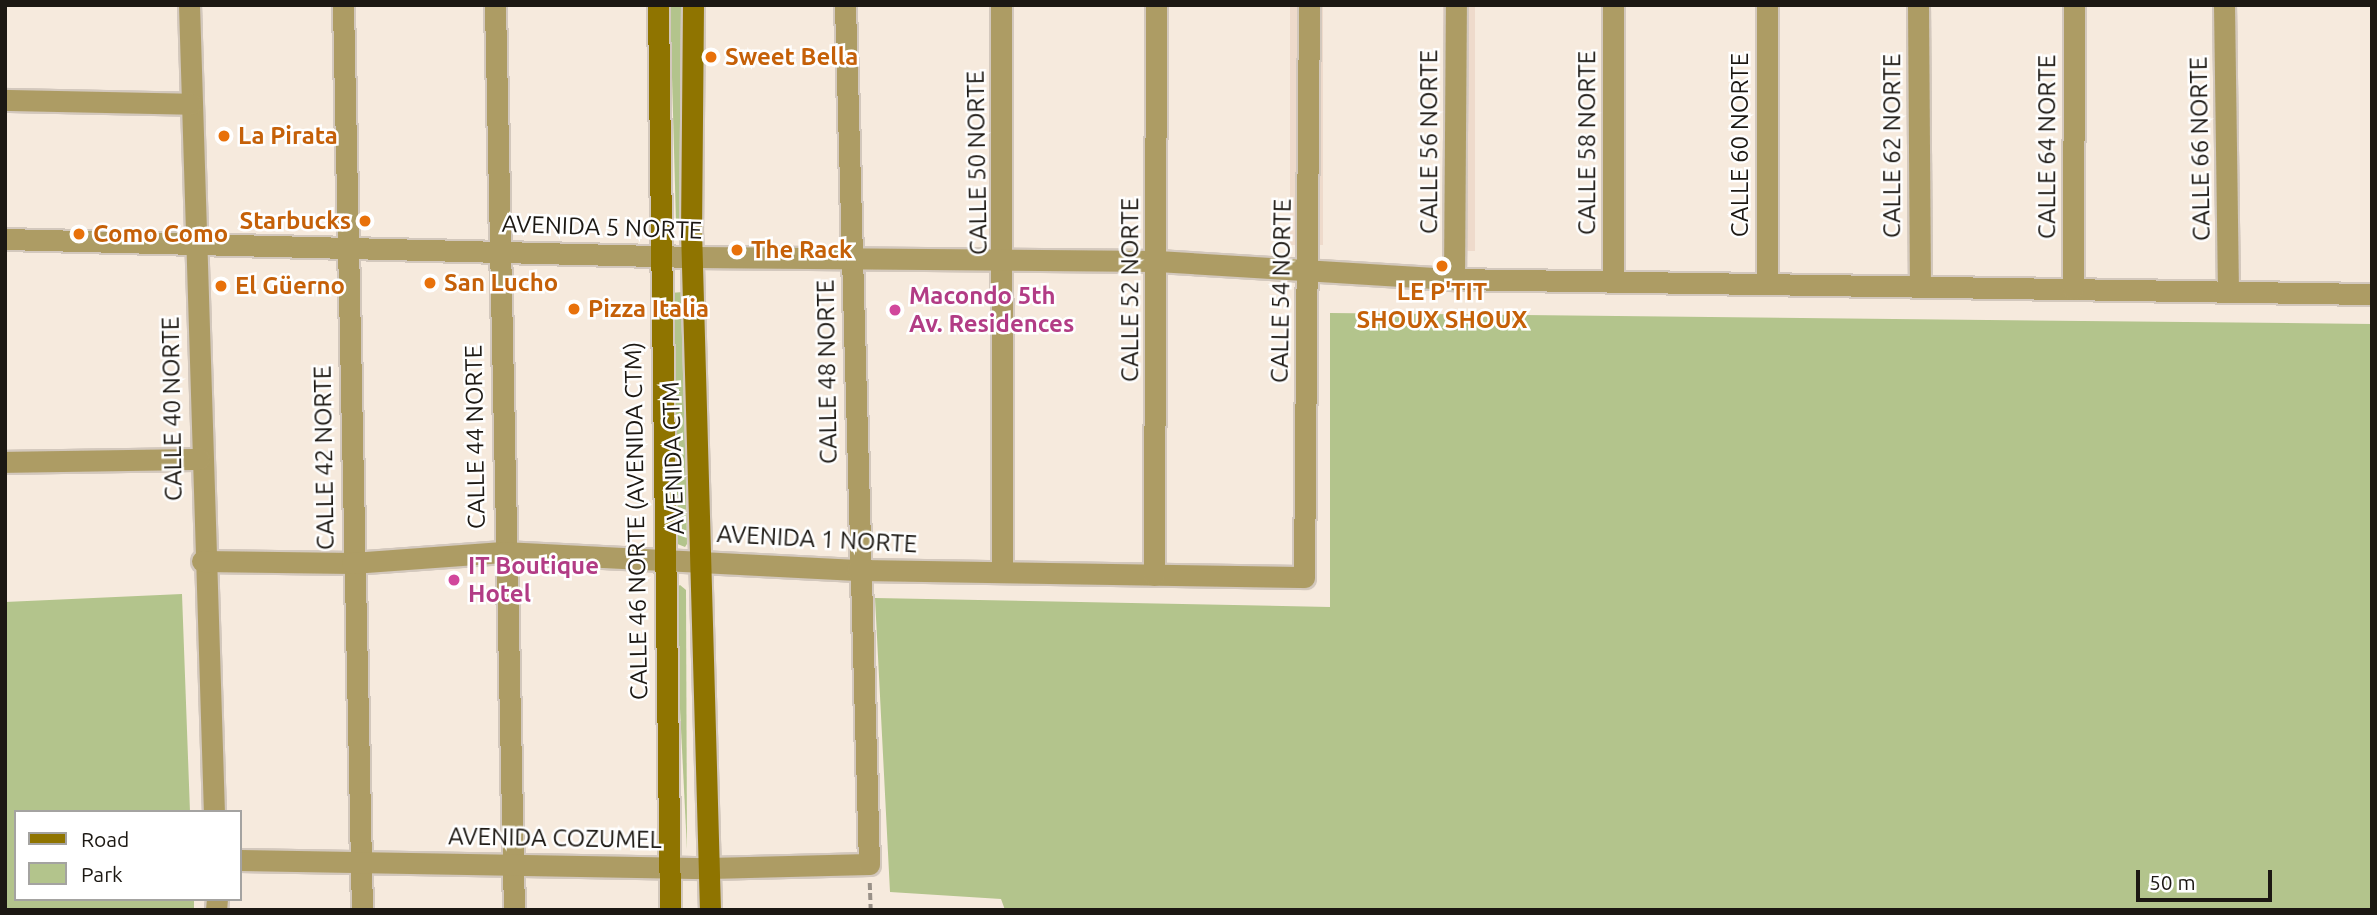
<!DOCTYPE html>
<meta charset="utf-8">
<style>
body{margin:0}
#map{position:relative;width:2377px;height:915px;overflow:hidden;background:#f6eadd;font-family:Ubuntu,sans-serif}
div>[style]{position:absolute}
.commercial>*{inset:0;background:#eedacb;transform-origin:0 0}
.green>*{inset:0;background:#b3c48c}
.path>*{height:3.5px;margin-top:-1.75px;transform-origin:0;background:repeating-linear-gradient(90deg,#999087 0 7px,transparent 0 10.5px)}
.roads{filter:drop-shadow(2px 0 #d3c8bd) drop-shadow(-2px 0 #d3c8bd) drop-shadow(0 2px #d3c8bd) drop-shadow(0 -2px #d3c8bd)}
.street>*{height:21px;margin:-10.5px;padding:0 10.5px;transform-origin:10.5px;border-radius:10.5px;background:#ad9c64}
.secondary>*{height:21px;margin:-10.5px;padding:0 10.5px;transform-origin:10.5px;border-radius:10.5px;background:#8f7400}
.dots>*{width:19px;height:19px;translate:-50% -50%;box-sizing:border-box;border:4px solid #fff;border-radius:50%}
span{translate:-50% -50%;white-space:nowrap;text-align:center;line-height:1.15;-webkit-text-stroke:5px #fff;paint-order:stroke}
.food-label{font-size:24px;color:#c56008;font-weight:700}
.left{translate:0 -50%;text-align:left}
.right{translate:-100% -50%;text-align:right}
.street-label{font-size:24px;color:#1c1813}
.hotel-label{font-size:24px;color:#b23c85;font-weight:700}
.frame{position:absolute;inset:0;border:7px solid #1c1813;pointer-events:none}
.legend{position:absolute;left:14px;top:810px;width:228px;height:91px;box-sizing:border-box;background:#fff;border:2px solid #a4a3a1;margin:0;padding:9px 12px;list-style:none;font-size:21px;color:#1c1813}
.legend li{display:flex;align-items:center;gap:14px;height:35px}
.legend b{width:35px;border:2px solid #a4a3a1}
.scale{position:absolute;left:2136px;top:870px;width:136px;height:32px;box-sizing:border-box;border:4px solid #1c1813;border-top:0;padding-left:9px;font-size:21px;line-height:24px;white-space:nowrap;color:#1c1813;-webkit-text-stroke:5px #fff;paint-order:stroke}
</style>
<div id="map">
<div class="commercial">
<div style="left:1290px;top:5px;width:33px;height:240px"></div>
<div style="left:1443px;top:5px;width:32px;height:246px"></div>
</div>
<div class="green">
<div style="clip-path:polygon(670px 5px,681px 5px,683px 218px,676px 222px)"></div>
<div style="clip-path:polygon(683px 292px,687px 544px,685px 547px,675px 543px,670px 293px)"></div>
<div style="clip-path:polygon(1330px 313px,2372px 324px,2372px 910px,1005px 910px,1001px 899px,890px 892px,875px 598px,1330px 607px)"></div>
<div style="clip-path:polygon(680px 585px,686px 590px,687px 849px,674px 589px)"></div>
<div style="clip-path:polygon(182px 594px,190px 812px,16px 812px,16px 899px,194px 899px,194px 910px,5px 910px,5px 602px)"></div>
</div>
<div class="path">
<div style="left:870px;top:883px;width:27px;rotate:88deg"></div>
</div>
<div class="roads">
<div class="street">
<div style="left:189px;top:5px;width:807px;rotate:88.23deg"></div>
<div style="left:343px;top:5px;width:905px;rotate:88.8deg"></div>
<div style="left:495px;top:5px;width:905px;rotate:88.8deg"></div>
<div style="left:1001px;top:5px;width:567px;rotate:89.9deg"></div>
<div style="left:1613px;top:5px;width:276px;rotate:90deg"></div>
<div style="left:1767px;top:5px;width:279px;rotate:90deg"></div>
<div style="left:1918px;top:5px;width:282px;rotate:89.6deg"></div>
<div style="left:2224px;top:5px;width:287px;rotate:89.2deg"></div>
<div style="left:5px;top:100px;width:186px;rotate:1.2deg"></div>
<div style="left:5px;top:239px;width:689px;rotate:1.5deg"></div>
<div style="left:694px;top:257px;width:463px;rotate:0.5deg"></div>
<div style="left:1157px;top:261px;width:298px;rotate:3.5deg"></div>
<div style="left:1454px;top:279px;width:918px;rotate:0.94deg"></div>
<div style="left:1454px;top:279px;width:274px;rotate:-89.6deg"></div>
<div style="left:2073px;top:289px;width:284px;rotate:-89.8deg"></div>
<div style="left:5px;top:462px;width:194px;rotate:-0.9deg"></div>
<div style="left:202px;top:561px;width:150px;rotate:0.8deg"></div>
<div style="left:352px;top:563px;width:151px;rotate:-4.2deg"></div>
<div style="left:503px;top:552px;width:354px;rotate:2.9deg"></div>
<div style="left:857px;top:570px;width:447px;rotate:0.9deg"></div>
<div style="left:1304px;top:577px;width:572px;rotate:-89.5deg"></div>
<div style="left:1154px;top:575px;width:570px;rotate:-89.8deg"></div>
<div style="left:240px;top:860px;width:468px;rotate:1deg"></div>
<div style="left:708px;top:868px;width:161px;rotate:-1.4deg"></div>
<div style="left:869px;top:864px;width:859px;rotate:-91.6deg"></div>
<div style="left:216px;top:910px;width:11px;rotate:-85deg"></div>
</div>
<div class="secondary">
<div style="left:658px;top:5px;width:905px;rotate:89.24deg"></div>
<div style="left:693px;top:5px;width:225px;rotate:90.5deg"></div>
<div style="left:691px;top:230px;width:680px;rotate:88.4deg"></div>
</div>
</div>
<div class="dots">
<div style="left:711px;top:57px;background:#e8710a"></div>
<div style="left:224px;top:136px;background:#e8710a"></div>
<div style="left:365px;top:221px;background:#e8710a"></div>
<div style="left:79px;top:234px;background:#e8710a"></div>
<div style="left:737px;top:250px;background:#e8710a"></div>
<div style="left:1442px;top:266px;background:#e8710a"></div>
<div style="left:430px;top:283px;background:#e8710a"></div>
<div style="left:221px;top:286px;background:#e8710a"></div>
<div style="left:574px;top:309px;background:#e8710a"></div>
<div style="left:895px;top:310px;background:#d1479c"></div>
<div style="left:454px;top:580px;background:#d1479c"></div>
</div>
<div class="food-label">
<span class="left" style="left:725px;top:57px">Sweet Bella</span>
<span class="left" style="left:238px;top:136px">La Pirata</span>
<span class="right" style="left:351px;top:221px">Starbucks</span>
<span class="left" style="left:93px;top:234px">Como Como</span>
<span class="left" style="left:751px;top:250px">The Rack</span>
<span class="left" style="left:444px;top:283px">San Lucho</span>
<span class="left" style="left:235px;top:286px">El Güerno</span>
<span style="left:1442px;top:306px">LE P'TIT<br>SHOUX SHOUX</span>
<span class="left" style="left:588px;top:309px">Pizza Italia</span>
</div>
<div class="street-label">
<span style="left:1429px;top:142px;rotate:-90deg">CALLE 56 NORTE</span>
<span style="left:1587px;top:143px;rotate:-90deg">CALLE 58 NORTE</span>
<span style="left:1740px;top:145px;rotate:-90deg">CALLE 60 NORTE</span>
<span style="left:1892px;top:146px;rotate:-90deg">CALLE 62 NORTE</span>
<span style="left:2047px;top:147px;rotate:-90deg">CALLE 64 NORTE</span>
<span style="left:2200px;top:149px;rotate:-91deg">CALLE 66 NORTE</span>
<span style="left:977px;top:163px;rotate:-91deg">CALLE 50 NORTE</span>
<span style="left:602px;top:227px;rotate:2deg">AVENIDA 5 NORTE</span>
<span style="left:1130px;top:290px;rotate:-90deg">CALLE 52 NORTE</span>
<span style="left:1281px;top:291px;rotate:-89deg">CALLE 54 NORTE</span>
<span style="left:827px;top:372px;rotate:-91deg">CALLE 48 NORTE</span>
<span style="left:172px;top:409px;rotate:-91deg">CALLE 40 NORTE</span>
<span style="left:475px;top:437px;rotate:-91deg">CALLE 44 NORTE</span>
<span style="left:324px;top:458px;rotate:-91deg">CALLE 42 NORTE</span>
<span style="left:673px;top:458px;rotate:-92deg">AVENIDA CTM</span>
<span style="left:636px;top:521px;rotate:-91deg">CALLE 46 NORTE (AVENIDA CTM)</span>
<span style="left:817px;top:539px;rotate:3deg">AVENIDA 1 NORTE</span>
<span style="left:555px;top:838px;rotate:1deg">AVENIDA COZUMEL</span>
</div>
<div class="hotel-label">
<span class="left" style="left:909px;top:310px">Macondo 5th<br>Av. Residences</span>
<span class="left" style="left:468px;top:580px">IT Boutique<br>Hotel</span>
</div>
<div class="frame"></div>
<ul class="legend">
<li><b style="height:9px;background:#8f7400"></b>Road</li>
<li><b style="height:19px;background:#b3c48c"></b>Park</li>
</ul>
<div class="scale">50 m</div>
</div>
